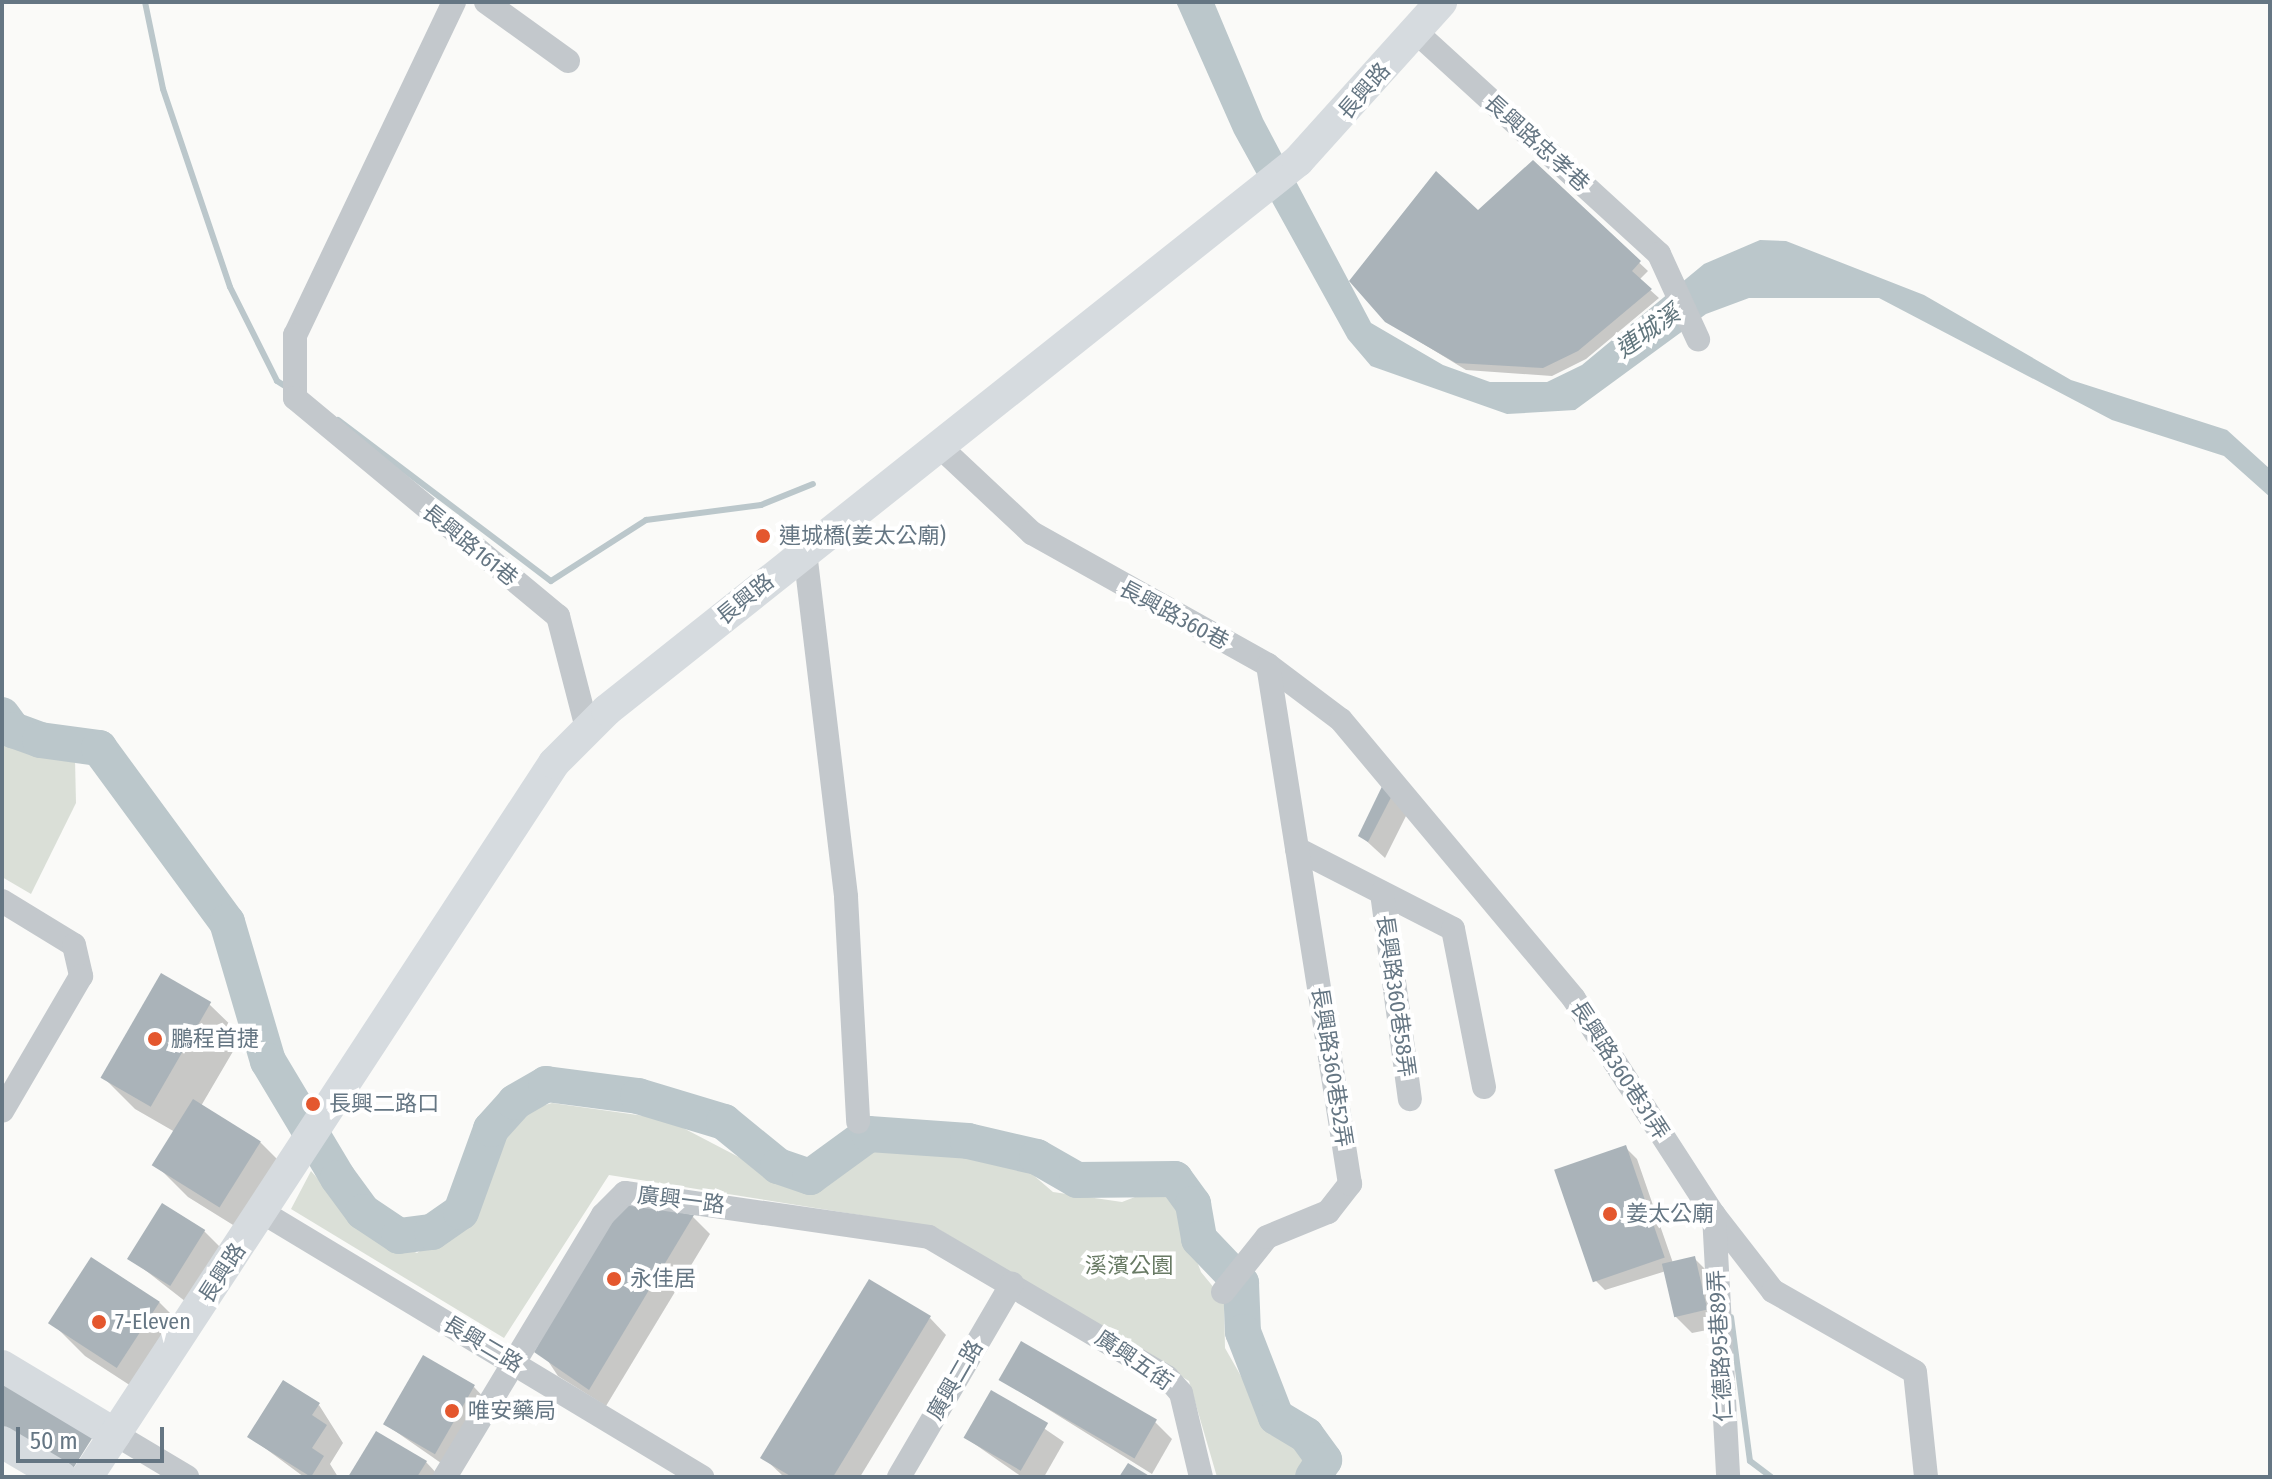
<!DOCTYPE html>
<meta charset="utf-8">
<style>
body{margin:0}
#map{position:relative;width:2272px;height:1479px;overflow:hidden;background:#fafaf8;font-family:"Fira Sans Condensed","Noto Sans TC",sans-serif}
div>[style]{position:absolute}
.green>*{inset:0;background:#dadfd7}
.water>*{inset:0;background:#bbc7cb}
.shadow>*{inset:0;background:#0003}
.stream>*{height:6px;margin:-3px;padding:0 3px;transform-origin:3px;border-radius:3px;background:#bbc7cb}
.river>*{height:36px;margin:-18px;padding:0 18px;transform-origin:18px;border-radius:18px;background:#bbc7cb}
.building>*{inset:0;background:#aab3b9;transform-origin:0 0}
.minor>*{height:24px;margin:-12px;padding:0 12px;transform-origin:12px;border-radius:12px;background:#c3c8cc}
.major>*{height:32px;margin:-16px;padding:0 16px;transform-origin:16px;border-radius:16px;background:#d6dbdf}
.dots>*{width:22px;height:22px;translate:-50% -50%;box-sizing:border-box;border:4px solid #fff;border-radius:50%}
span{translate:-50% -50%;white-space:nowrap;text-align:center;line-height:1.15;-webkit-text-stroke:8px #fff;paint-order:stroke}
.street-label{font-size:22px;color:#657683}
.poi-label{font-size:22px;color:#657683}
.left{translate:0 -50%;text-align:left}
.park-label{font-size:22px;color:#687a64}
.water-label{font-size:24px;color:#60757c;font-style:italic}
.frame{position:absolute;inset:0;border:4px solid #657683;pointer-events:none}
.scale{position:absolute;left:16px;top:1427px;width:148px;height:36px;box-sizing:border-box;border:4px solid #657683;border-top:0;padding-left:10px;font-size:24px;line-height:28px;white-space:nowrap;color:#657683;-webkit-text-stroke:6px #fff;paint-order:stroke}
</style>
<div id="map">
<div class="green">
<div style="clip-path:polygon(2px 739px,75px 759px,76px 803px,31px 894px,2px 877px)"></div>
<div style="clip-path:polygon(552px 1103px,666px 1119px,800px 1189px,824px 1181px,846px 1158px,886px 1149px,1011px 1156px,1053px 1192px,1122px 1202px,1161px 1187px,1172px 1196px,1201px 1272px,1224px 1300px,1225px 1348px,1263px 1415px,1309px 1448px,1311px 1463px,1303px 1477px,1217px 1477px,1189px 1381px,935px 1227px,609px 1175px,504px 1338px,291px 1209px,311px 1171px,358px 1225px,417px 1253px,474px 1213px,505px 1125px,517px 1113px)"></div>
</div>
<div class="water">
<div style="clip-path:polygon(1176px 2px,1214px 2px,1263px 119px,1371px 323px,1443px 365px,1490px 382px,1547px 382px,1582px 365px,1704px 264px,1760px 240px,1786px 241px,1924px 295px,2071px 380px,2227px 430px,2270px 469px,2270px 497px,2224px 456px,2112px 420px,1879px 298px,1749px 298px,1706px 314px,1575px 410px,1507px 414px,1371px 366px,1348px 339px,1234px 133px)"></div>
</div>
<div class="shadow">
<div style="clip-path:polygon(1533px 163px,1648px 271px,1639px 280px,1659px 298px,1586px 359px,1552px 376px,1466px 370px,1386px 321px,1478px 213px)"></div>
<div style="clip-path:polygon(1400px 780px,1416px 796px,1385px 858px,1361px 836px)"></div>
<div style="clip-path:polygon(209px 1004px,242px 1036px,201px 1106px,260px 1142px,293px 1175px,254px 1238px,188px 1197px,155px 1164px,175px 1132px,135px 1109px,102px 1076px)"></div>
<div style="clip-path:polygon(1626px 1148px,1637px 1159px,1673px 1263px,1694px 1258px,1711px 1275px,1722px 1327px,1692px 1333px,1675px 1316px,1666px 1271px,1605px 1290px,1594px 1279px)"></div>
<div style="clip-path:polygon(622px 1205px,693px 1217px,710px 1234px,606px 1406px,558px 1376px,536px 1343px)"></div>
<div style="clip-path:polygon(204px 1231px,237px 1264px,204px 1316px,131px 1259px)"></div>
<div style="clip-path:polygon(159px 1302px,192px 1335px,151px 1399px,85px 1356px,52px 1323px)"></div>
<div style="clip-path:polygon(930px 1318px,946px 1335px,860px 1477px,784px 1477px,763px 1457px)"></div>
<div style="clip-path:polygon(1001px 1380px,1155px 1422px,1172px 1439px,1152px 1474px)"></div>
<div style="clip-path:polygon(474px 1387px,490px 1404px,451px 1470px,385px 1424px)"></div>
<div style="clip-path:polygon(992px 1393px,1064px 1442px,1044px 1477px,1022px 1477px,966px 1438px)"></div>
<div style="clip-path:polygon(319px 1405px,343px 1443px,330px 1464px,338px 1477px,304px 1477px,250px 1437px)"></div>
<div style="clip-path:polygon(426px 1462px,440px 1477px,350px 1477px)"></div>
</div>
<div class="stream">
<div style="left:145px;top:2px;width:89px;rotate:78.3deg"></div>
<div style="left:163px;top:89px;width:209px;rotate:71.3deg"></div>
<div style="left:230px;top:287px;width:105px;rotate:63.4deg"></div>
<div style="left:277px;top:381px;width:13px;rotate:32deg"></div>
<div style="left:338px;top:420px;width:267px;rotate:37.1deg"></div>
<div style="left:551px;top:581px;width:113px;rotate:-32.7deg"></div>
<div style="left:646px;top:520px;width:116px;rotate:-7.4deg"></div>
<div style="left:761px;top:505px;width:56px;rotate:-22deg"></div>
<div style="left:1731px;top:1317px;width:145px;rotate:82.5deg"></div>
<div style="left:1750px;top:1461px;width:26px;rotate:37deg"></div>
</div>
<div class="river">
<div style="left:2px;top:715px;width:19px;rotate:54deg"></div>
<div style="left:13px;top:730px;width:29px;rotate:20deg"></div>
<div style="left:40px;top:740px;width:60px;rotate:7.7deg"></div>
<div style="left:99px;top:748px;width:216px;rotate:53.7deg"></div>
<div style="left:227px;top:922px;width:145px;rotate:73.6deg"></div>
<div style="left:268px;top:1061px;width:136px;rotate:59.1deg"></div>
<div style="left:338px;top:1178px;width:42px;rotate:53.7deg"></div>
<div style="left:363px;top:1212px;width:43px;rotate:33.7deg"></div>
<div style="left:399px;top:1236px;width:33px;rotate:-7deg"></div>
<div style="left:432px;top:1232px;width:35px;rotate:-35deg"></div>
<div style="left:461px;top:1212px;width:88px;rotate:-70.1deg"></div>
<div style="left:491px;top:1129px;width:36px;rotate:-48deg"></div>
<div style="left:515px;top:1102px;width:36px;rotate:-30deg"></div>
<div style="left:546px;top:1084px;width:93px;rotate:7.4deg"></div>
<div style="left:638px;top:1096px;width:90px;rotate:16.8deg"></div>
<div style="left:724px;top:1122px;width:70px;rotate:39.2deg"></div>
<div style="left:778px;top:1166px;width:34px;rotate:19deg"></div>
<div style="left:810px;top:1177px;width:73px;rotate:-36.1deg"></div>
<div style="left:869px;top:1134px;width:99px;rotate:4deg"></div>
<div style="left:968px;top:1141px;width:71px;rotate:13.1deg"></div>
<div style="left:1037px;top:1157px;width:46px;rotate:29.9deg"></div>
<div style="left:1077px;top:1180px;width:98px;rotate:-0.6deg"></div>
<div style="left:1175px;top:1179px;width:31px;rotate:54deg"></div>
<div style="left:1193px;top:1204px;width:36px;rotate:80deg"></div>
<div style="left:1199px;top:1239px;width:61px;rotate:46.3deg"></div>
<div style="left:1241px;top:1283px;width:49px;rotate:87.7deg"></div>
<div style="left:1243px;top:1332px;width:91px;rotate:68.8deg"></div>
<div style="left:1276px;top:1417px;width:35px;rotate:31deg"></div>
<div style="left:1306px;top:1435px;width:31px;rotate:54deg"></div>
<div style="left:1324px;top:1460px;width:20px;rotate:123deg"></div>
</div>
<div class="building">
<div style="clip-path:polygon(1533px 160px,1641px 261px,1632px 271px,1652px 289px,1578px 351px,1543px 368px,1456px 363px,1385px 322px,1349px 281px,1436px 171px,1478px 210px)"></div>
<div style="clip-path:polygon(1388px 774px,1401px 778px,1368px 842px,1358px 836px)"></div>
<div style="left:161px;top:973px;width:58px;height:121px;rotate:30deg"></div>
<div style="left:193px;top:1099px;width:80px;height:78px;rotate:32deg"></div>
<div style="left:1626px;top:1145px;width:119px;height:76px;rotate:71deg"></div>
<div style="clip-path:polygon(621px 1202px,694px 1215px,589px 1390px,534px 1352px)"></div>
<div style="left:162px;top:1203px;width:51px;height:66px;rotate:32deg"></div>
<div style="left:1695px;top:1256px;width:55px;height:34px;rotate:77deg"></div>
<div style="left:91px;top:1257px;width:82px;height:79px;rotate:33deg"></div>
<div style="clip-path:polygon(869px 1279px,931px 1316px,833px 1477px,792px 1477px,760px 1458px)"></div>
<div style="left:1021px;top:1341px;width:157px;height:45px;rotate:30deg"></div>
<div style="left:423px;top:1355px;width:60px;height:80px;rotate:30deg"></div>
<div style="clip-path:polygon(2px 1375px,96px 1432px,69px 1475px,2px 1434px)"></div>
<div style="clip-path:polygon(283px 1380px,320px 1403px,312px 1415px,327px 1425px,312px 1448px,324px 1456px,311px 1477px,247px 1437px)"></div>
<div style="left:991px;top:1390px;width:66px;height:55px;rotate:30deg"></div>
<div style="clip-path:polygon(376px 1431px,427px 1461px,417px 1477px,348px 1477px)"></div>
<div style="clip-path:polygon(1128px 1463px,1151px 1477px,1119px 1477px)"></div>
</div>
<div class="minor">
<div style="left:454px;top:2px;width:369px;rotate:115.5deg"></div>
<div style="left:295px;top:335px;width:63px;rotate:90deg"></div>
<div style="left:295px;top:398px;width:342px;rotate:39.7deg"></div>
<div style="left:558px;top:616px;width:116px;rotate:75.5deg"></div>
<div style="left:486px;top:2px;width:101px;rotate:35.7deg"></div>
<div style="left:1416px;top:32px;width:329px;rotate:42.4deg"></div>
<div style="left:1659px;top:254px;width:94px;rotate:65.4deg"></div>
<div style="left:938px;top:445px;width:129px;rotate:43.1deg"></div>
<div style="left:1032px;top:533px;width:270px;rotate:29.2deg"></div>
<div style="left:1268px;top:665px;width:91px;rotate:37deg"></div>
<div style="left:1341px;top:720px;width:363px;rotate:50.1deg"></div>
<div style="left:1574px;top:999px;width:257px;rotate:57.1deg"></div>
<div style="left:1714px;top:1215px;width:96px;rotate:52.2deg"></div>
<div style="left:1773px;top:1291px;width:163px;rotate:29.7deg"></div>
<div style="left:1915px;top:1372px;width:106px;rotate:84deg"></div>
<div style="left:805px;top:552px;width:347px;rotate:83.2deg"></div>
<div style="left:846px;top:897px;width:225px;rotate:86.9deg"></div>
<div style="left:1297px;top:849px;width:175px;rotate:27.1deg"></div>
<div style="left:1453px;top:929px;width:161px;rotate:78.9deg"></div>
<div style="left:1382px;top:893px;width:208px;rotate:82.3deg"></div>
<div style="left:2px;top:901px;width:84px;rotate:31.4deg"></div>
<div style="left:74px;top:945px;width:32px;rotate:77deg"></div>
<div style="left:81px;top:976px;width:156px;rotate:120.3deg"></div>
<div style="left:262px;top:1212px;width:514px;rotate:31.06deg"></div>
<div style="left:1714px;top:1215px;width:262px;rotate:86.9deg"></div>
<div style="left:1223px;top:1292px;width:70px;rotate:-51.3deg"></div>
<div style="left:1267px;top:1237px;width:66px;rotate:-22.3deg"></div>
<div style="left:1328px;top:1212px;width:36px;rotate:-52deg"></div>
<div style="left:1350px;top:1184px;width:525px;rotate:-98.98deg"></div>
<div style="left:115px;top:1434px;width:84px;rotate:30.8deg"></div>
<div style="left:445px;top:1477px;width:306px;rotate:-58.9deg"></div>
<div style="left:603px;top:1215px;width:31px;rotate:-45deg"></div>
<div style="left:625px;top:1193px;width:307px;rotate:8.2deg"></div>
<div style="left:929px;top:1237px;width:276px;rotate:30.5deg"></div>
<div style="left:1167px;top:1377px;width:21px;rotate:49deg"></div>
<div style="left:1181px;top:1393px;width:86px;rotate:76.6deg"></div>
<div style="left:899px;top:1477px;width:224px;rotate:-59.7deg"></div>
</div>
<div class="major">
<div style="left:2px;top:1366px;width:132px;rotate:31deg"></div>
<div style="left:2px;top:1442px;width:69px;rotate:30.7deg"></div>
<div style="left:87px;top:1477px;width:853px;rotate:-56.81deg"></div>
<div style="left:554px;top:763px;width:75px;rotate:-45deg"></div>
<div style="left:607px;top:710px;width:883px;rotate:-38.47deg"></div>
<div style="left:1298px;top:161px;width:214px;rotate:-48deg"></div>
</div>
<div class="dots">
<div style="left:763px;top:536px;background:#e4572e"></div>
<div style="left:155px;top:1039px;background:#e4572e"></div>
<div style="left:313px;top:1104px;background:#e4572e"></div>
<div style="left:1610px;top:1214px;background:#e4572e"></div>
<div style="left:614px;top:1279px;background:#e4572e"></div>
<div style="left:99px;top:1322px;background:#e4572e"></div>
<div style="left:452px;top:1411px;background:#e4572e"></div>
</div>
<div class="street-label">
<span style="left:1364px;top:91px;rotate:-49deg">長興路</span>
<span style="left:1537px;top:143px;rotate:42deg">長興路忠孝巷</span>
<span style="left:470px;top:545px;rotate:39deg">長興路161巷</span>
<span style="left:745px;top:599px;rotate:-39deg">長興路</span>
<span style="left:1174px;top:615px;rotate:28deg">長興路360巷</span>
<span style="left:1396px;top:996px;rotate:82deg">長興路360巷58弄</span>
<span style="left:1332px;top:1067px;rotate:81deg">長興路360巷52弄</span>
<span style="left:1620px;top:1070px;rotate:57deg">長興路360巷31弄</span>
<span style="left:681px;top:1200px;rotate:7deg">廣興一路</span>
<span style="left:222px;top:1273px;rotate:-57deg">長興路</span>
<span style="left:483px;top:1344px;rotate:31deg">長興二路</span>
<span style="left:1720px;top:1346px;rotate:-93deg">仁德路95巷89弄</span>
<span style="left:1134px;top:1360px;rotate:34deg">廣興五街</span>
<span style="left:955px;top:1380px;rotate:-60deg">廣興二路</span>
</div>
<div class="poi-label">
<span class="left" style="left:779px;top:536px">連城橋(姜太公廟)</span>
<span class="left" style="left:171px;top:1039px">鵬程首捷</span>
<span class="left" style="left:329px;top:1104px">長興二路口</span>
<span class="left" style="left:1626px;top:1214px">姜太公廟</span>
<span class="left" style="left:630px;top:1279px">永佳居</span>
<span class="left" style="left:115px;top:1322px">7-Eleven</span>
<span class="left" style="left:468px;top:1411px">唯安藥局</span>
</div>
<div class="park-label">
<span style="left:1129px;top:1266px">溪濱公園</span>
</div>
<div class="water-label">
<span style="left:1648px;top:332px;rotate:-35deg">連城溪</span>
</div>
<div class="frame"></div>
<div class="scale">50 m</div>
</div>
